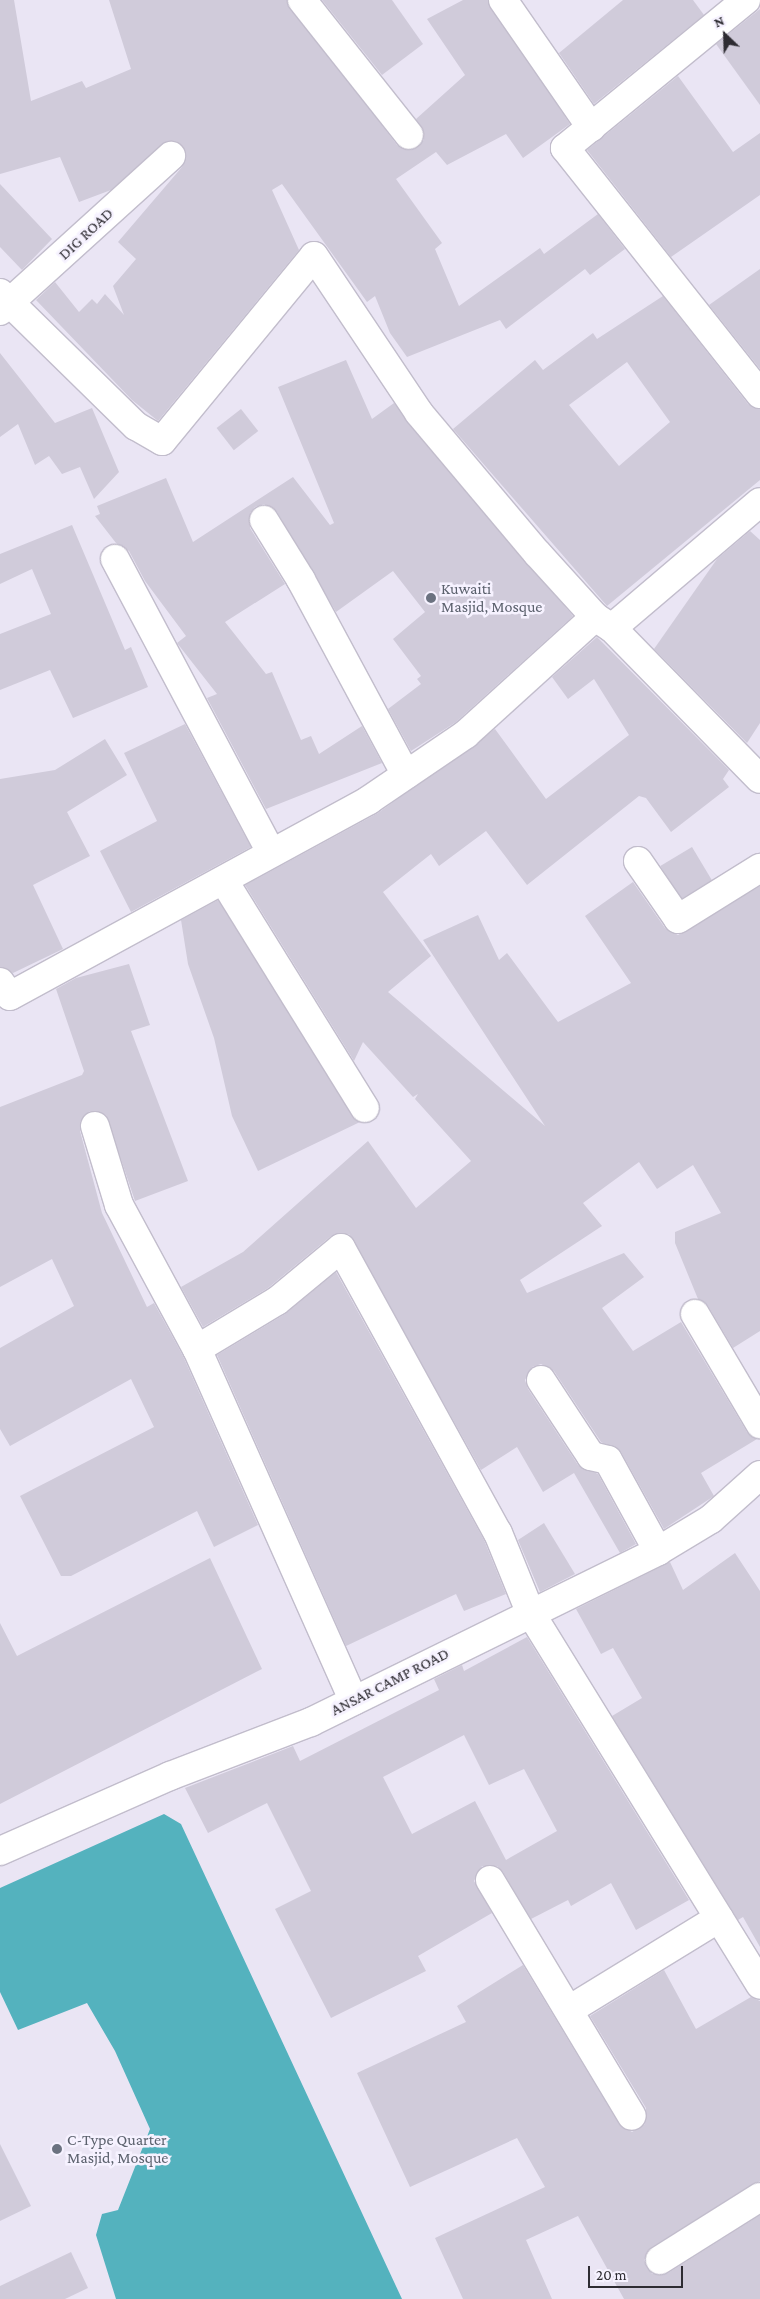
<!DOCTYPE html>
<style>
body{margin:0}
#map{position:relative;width:760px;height:2299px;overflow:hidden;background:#eae5f4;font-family:"Crimson Pro",serif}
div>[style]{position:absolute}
.water>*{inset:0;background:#54b2be}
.building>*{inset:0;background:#d0cbda;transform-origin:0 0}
.roads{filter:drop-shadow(1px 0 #c2bdcc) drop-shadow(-1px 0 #c2bdcc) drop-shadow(0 1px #c2bdcc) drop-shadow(0 -1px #c2bdcc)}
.minor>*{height:28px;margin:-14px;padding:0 14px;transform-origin:14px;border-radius:14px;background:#fff}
.dots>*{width:14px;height:14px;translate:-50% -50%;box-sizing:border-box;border:2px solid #f6f2ff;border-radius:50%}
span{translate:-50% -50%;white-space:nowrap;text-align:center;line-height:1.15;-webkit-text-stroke:5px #f6f2ff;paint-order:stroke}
.street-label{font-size:16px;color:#2e2c32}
.worship-label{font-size:16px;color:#5b616d}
.left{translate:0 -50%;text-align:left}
.north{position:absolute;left:700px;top:10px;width:50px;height:50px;-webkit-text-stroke:4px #f6f2ff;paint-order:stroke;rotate:336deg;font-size:14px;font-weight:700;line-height:20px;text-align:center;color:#2e2c32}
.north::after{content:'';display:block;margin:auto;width:18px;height:22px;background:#2e2c32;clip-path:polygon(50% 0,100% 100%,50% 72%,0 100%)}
.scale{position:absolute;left:588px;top:2266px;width:95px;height:22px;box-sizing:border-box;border:2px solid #2e2c32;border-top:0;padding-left:6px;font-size:15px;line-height:18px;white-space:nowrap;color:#2e2c32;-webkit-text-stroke:4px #f6f2ff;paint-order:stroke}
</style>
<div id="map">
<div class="water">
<div style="clip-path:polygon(164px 1814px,181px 1824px,402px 2299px,116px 2299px,96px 2235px,102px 2214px,118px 2210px,150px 2129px,115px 2051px,87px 2003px,18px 2030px,0 1992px,0 1888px)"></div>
</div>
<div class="building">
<div style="clip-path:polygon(0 0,14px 0,31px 101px,82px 81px,86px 88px,131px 69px,109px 0,287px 0,397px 145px,411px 150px,424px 140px,416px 119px,465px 75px,427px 19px,463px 0,488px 0,570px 124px,523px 158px,506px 134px,447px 165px,436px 152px,396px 179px,442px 243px,435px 249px,459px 306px,540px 248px,544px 254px,598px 214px,625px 249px,590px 275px,585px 269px,506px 329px,500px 320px,407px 357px,390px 333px,375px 296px,367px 302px,282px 184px,272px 190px,299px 250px,158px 421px,132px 400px,36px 300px,55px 282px,79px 312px,92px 299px,97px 304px,105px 294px,124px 315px,113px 286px,136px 259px,118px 242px,182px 167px,186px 152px,176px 141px,167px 141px,111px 190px,79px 202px,60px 157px,0 174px)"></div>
<div style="clip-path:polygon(322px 0,392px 0,423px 44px,382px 75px)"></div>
<div style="clip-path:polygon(623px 0,693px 0,704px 15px,594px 104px,559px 53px)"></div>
<div style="clip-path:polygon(760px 9px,760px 105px,716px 44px)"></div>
<div style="clip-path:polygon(678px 76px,733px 152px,760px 133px,760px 195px,671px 257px,587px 150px)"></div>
<div style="clip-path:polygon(0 184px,52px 239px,22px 270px,0 247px)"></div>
<div style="clip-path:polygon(760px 269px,760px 369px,709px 305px)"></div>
<div style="clip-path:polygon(evenodd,663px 296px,748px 404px,760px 409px,760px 480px,607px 606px,453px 429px,535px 360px,543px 370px,593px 333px,597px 339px,663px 296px,627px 362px,670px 422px,619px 466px,569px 405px,627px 362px)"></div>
<div style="clip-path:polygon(0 353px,55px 423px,92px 408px,119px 472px,94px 499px,80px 467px,62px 474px,49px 456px,35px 465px,18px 424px,0 437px)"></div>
<div style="clip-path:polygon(346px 360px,372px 419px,394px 403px,573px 616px,456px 722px,411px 751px,388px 709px,421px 684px,417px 679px,421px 676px,393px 639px,425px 612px,393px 571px,336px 612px,277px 512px,264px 504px,255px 507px,250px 513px,250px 528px,285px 584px,225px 622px,266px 674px,272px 672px,301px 740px,311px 736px,319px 754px,362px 726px,382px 763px,266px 809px,207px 698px,217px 694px,177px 643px,186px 636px,145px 581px,129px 551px,116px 543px,95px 516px,100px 514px,97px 506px,166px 478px,193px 542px,293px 477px,330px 525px,334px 523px,278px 387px)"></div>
<div style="left:241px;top:409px;width:28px;height:31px;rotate:52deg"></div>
<div style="clip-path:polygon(72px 525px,125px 650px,131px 647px,148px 687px,73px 718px,50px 670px,0 690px,0 634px,51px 614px,32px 569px,0 584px,0 554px)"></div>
<div style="clip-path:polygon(750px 531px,760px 540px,760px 723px,747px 743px,654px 649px,717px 559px)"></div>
<div style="clip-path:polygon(597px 637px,729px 770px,723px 779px,729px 787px,671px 832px,646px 798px,639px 796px,527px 885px,486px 831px,439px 866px,431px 854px,383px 892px,431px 956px,388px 992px,545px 1126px,423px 940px,478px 915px,499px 960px,507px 953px,558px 1022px,631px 983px,585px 916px,633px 882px,665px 928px,678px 935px,760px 886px,760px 1331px,733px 1348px,708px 1306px,698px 1299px,675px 1243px,675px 1232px,721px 1213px,693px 1165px,657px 1189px,639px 1162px,583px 1203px,602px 1226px,520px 1280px,527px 1293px,624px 1253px,644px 1277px,602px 1308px,633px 1351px,681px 1322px,747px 1432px,757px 1439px,701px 1473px,714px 1496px,664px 1529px,621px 1452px,601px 1442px,554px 1371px,541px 1364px,532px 1367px,525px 1380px,528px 1389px,578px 1465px,598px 1474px,636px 1544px,620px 1553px,574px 1473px,543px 1492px,517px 1447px,481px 1470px,349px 1234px,331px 1236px,268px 1288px,203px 1327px,181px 1287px,243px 1252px,368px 1141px,416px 1208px,471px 1161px,415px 1099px,418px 1094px,413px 1097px,363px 1042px,354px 1061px,245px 885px,378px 813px,495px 729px,546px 799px,629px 735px,594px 679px,568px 699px,552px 677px)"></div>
<div style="clip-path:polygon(185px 724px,251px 847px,131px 912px,100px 851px,157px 821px,124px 753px)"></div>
<div style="clip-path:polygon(105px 739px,127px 775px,67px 812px,90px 856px,33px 885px,63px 949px,13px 973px,0 967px,0 779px,55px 770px)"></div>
<div style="left:692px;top:847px;width:39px;height:37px;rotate:59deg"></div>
<div style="clip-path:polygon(218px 900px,360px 1122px,258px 1171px,232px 1116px,214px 1038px,188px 964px,181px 920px)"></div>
<div style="clip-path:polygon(129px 964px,150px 1025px,131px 1031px,188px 1181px,135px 1201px,106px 1115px,90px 1111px,80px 1122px,80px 1131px,102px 1213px,147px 1307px,154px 1303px,183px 1356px,258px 1525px,214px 1547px,197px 1511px,71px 1576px,61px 1576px,20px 1496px,154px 1427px,131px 1379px,10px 1446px,0 1429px,0 1348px,74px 1306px,52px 1259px,0 1287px,0 1107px,82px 1075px,84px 1071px,56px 989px,76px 978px)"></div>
<div style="clip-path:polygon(336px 1272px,484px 1540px,506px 1594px,464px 1611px,456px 1594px,346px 1646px,217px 1355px,285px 1314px)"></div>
<div style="clip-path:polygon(544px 1523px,575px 1574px,540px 1592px,518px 1540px)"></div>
<div style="clip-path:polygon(735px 1553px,760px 1591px,760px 1947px,743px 1917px,738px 1920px,612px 1716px,642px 1698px,613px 1648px,601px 1654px,576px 1609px,670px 1562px,683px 1590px)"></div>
<div style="clip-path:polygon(210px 1558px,262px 1669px,0 1804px,0 1623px,17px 1656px)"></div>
<div style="clip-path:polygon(evenodd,527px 1637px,689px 1900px,636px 1930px,611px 1883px,571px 1906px,568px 1900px,531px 1919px,503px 1872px,497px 1866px,482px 1866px,474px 1881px,492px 1913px,418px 1956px,426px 1971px,331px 2018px,275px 1909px,311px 1891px,267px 1803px,208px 1833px,185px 1788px,293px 1746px,300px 1761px,439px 1690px,434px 1679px,462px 1665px,464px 1671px,527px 1637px,464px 1735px,489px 1785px,524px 1769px,557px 1831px,506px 1860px,475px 1801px,412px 1834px,383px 1777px,464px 1735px)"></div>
<div style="clip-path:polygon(523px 1965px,619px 2124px,632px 2132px,645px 2124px,646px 2108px,590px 2016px,664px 1970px,696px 2029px,751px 1997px,760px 2001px,760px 2181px,652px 2247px,644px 2260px,652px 2274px,668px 2273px,760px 2215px,760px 2299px,624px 2299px,578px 2216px,526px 2240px,552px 2299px,463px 2299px,435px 2238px,545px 2187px,517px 2138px,410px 2187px,357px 2073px,466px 2022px,457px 2006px)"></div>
<div style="clip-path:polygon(0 2144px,31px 2206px,0 2221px)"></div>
<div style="clip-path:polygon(71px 2252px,88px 2288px,65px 2299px,0 2299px,0 2286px)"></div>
</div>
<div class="roads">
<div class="minor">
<div style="left:302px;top:0;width:172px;rotate:51.6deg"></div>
<div style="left:503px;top:0;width:155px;rotate:55.3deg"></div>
<div style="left:746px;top:0;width:234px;rotate:140.7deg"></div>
<div style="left:565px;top:148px;width:314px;rotate:51.6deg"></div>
<div style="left:0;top:293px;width:190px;rotate:44.4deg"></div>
<div style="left:136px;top:426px;width:30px;rotate:30deg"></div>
<div style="left:162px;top:441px;width:239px;rotate:-50.6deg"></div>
<div style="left:314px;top:256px;width:189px;rotate:56.2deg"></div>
<div style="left:419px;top:413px;width:183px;rotate:49.9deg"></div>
<div style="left:537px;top:553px;width:86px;rotate:47.8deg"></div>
<div style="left:595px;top:617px;width:20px;rotate:33deg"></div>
<div style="left:612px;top:628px;width:211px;rotate:45.6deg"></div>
<div style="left:0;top:311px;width:231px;rotate:-42.2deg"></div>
<div style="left:264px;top:520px;width:70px;rotate:58.3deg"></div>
<div style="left:301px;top:580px;width:221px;rotate:61.7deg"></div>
<div style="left:115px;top:559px;width:332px;rotate:62deg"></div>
<div style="left:612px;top:628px;width:194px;rotate:-40.4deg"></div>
<div style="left:638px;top:861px;width:70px;rotate:55.4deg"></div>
<div style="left:678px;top:919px;width:97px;rotate:-31.9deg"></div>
<div style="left:224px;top:881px;width:267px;rotate:58.2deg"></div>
<div style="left:0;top:982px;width:17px;rotate:54deg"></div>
<div style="left:10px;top:996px;width:409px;rotate:-28.6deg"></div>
<div style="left:369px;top:800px;width:117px;rotate:-34.2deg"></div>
<div style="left:466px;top:734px;width:174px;rotate:-42.2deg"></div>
<div style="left:95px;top:1126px;width:83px;rotate:73.1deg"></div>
<div style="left:119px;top:1205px;width:164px;rotate:61.6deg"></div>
<div style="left:197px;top:1349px;width:385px;rotate:66deg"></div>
<div style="left:695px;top:1314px;width:128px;rotate:59.4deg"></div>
<div style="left:197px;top:1349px;width:93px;rotate:-31deg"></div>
<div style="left:277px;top:1301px;width:83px;rotate:-39.6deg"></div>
<div style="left:341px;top:1248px;width:325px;rotate:61.2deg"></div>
<div style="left:498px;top:1533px;width:85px;rotate:67.9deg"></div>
<div style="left:530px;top:1612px;width:438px;rotate:58.3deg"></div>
<div style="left:541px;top:1380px;width:91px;rotate:56.7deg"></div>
<div style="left:591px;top:1456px;width:17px;rotate:13deg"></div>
<div style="left:608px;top:1460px;width:104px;rotate:61.2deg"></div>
<div style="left:0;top:1851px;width:186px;rotate:-23.8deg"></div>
<div style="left:170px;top:1776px;width:151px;rotate:-21deg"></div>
<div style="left:311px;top:1722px;width:387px;rotate:-26.2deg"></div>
<div style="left:658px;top:1551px;width:62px;rotate:-31.1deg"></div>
<div style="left:711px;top:1519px;width:66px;rotate:-41.9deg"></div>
<div style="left:490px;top:1880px;width:275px;rotate:59deg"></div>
<div style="left:569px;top:2010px;width:176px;rotate:-31.5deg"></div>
<div style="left:660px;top:2260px;width:118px;rotate:-32.2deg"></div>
</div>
</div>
<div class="dots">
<div style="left:431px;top:598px;background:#6b7280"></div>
<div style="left:57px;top:2149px;background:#6b7280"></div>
</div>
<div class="street-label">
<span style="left:86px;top:234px;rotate:-43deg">DIG ROAD</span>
<span style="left:390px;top:1682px;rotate:-27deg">ANSAR CAMP ROAD</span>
</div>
<div class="worship-label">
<span class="left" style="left:441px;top:598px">Kuwaiti<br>Masjid, Mosque</span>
<span class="left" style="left:67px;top:2149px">C-Type Quarter<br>Masjid, Mosque</span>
</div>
<div class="north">N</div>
<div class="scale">20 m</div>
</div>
